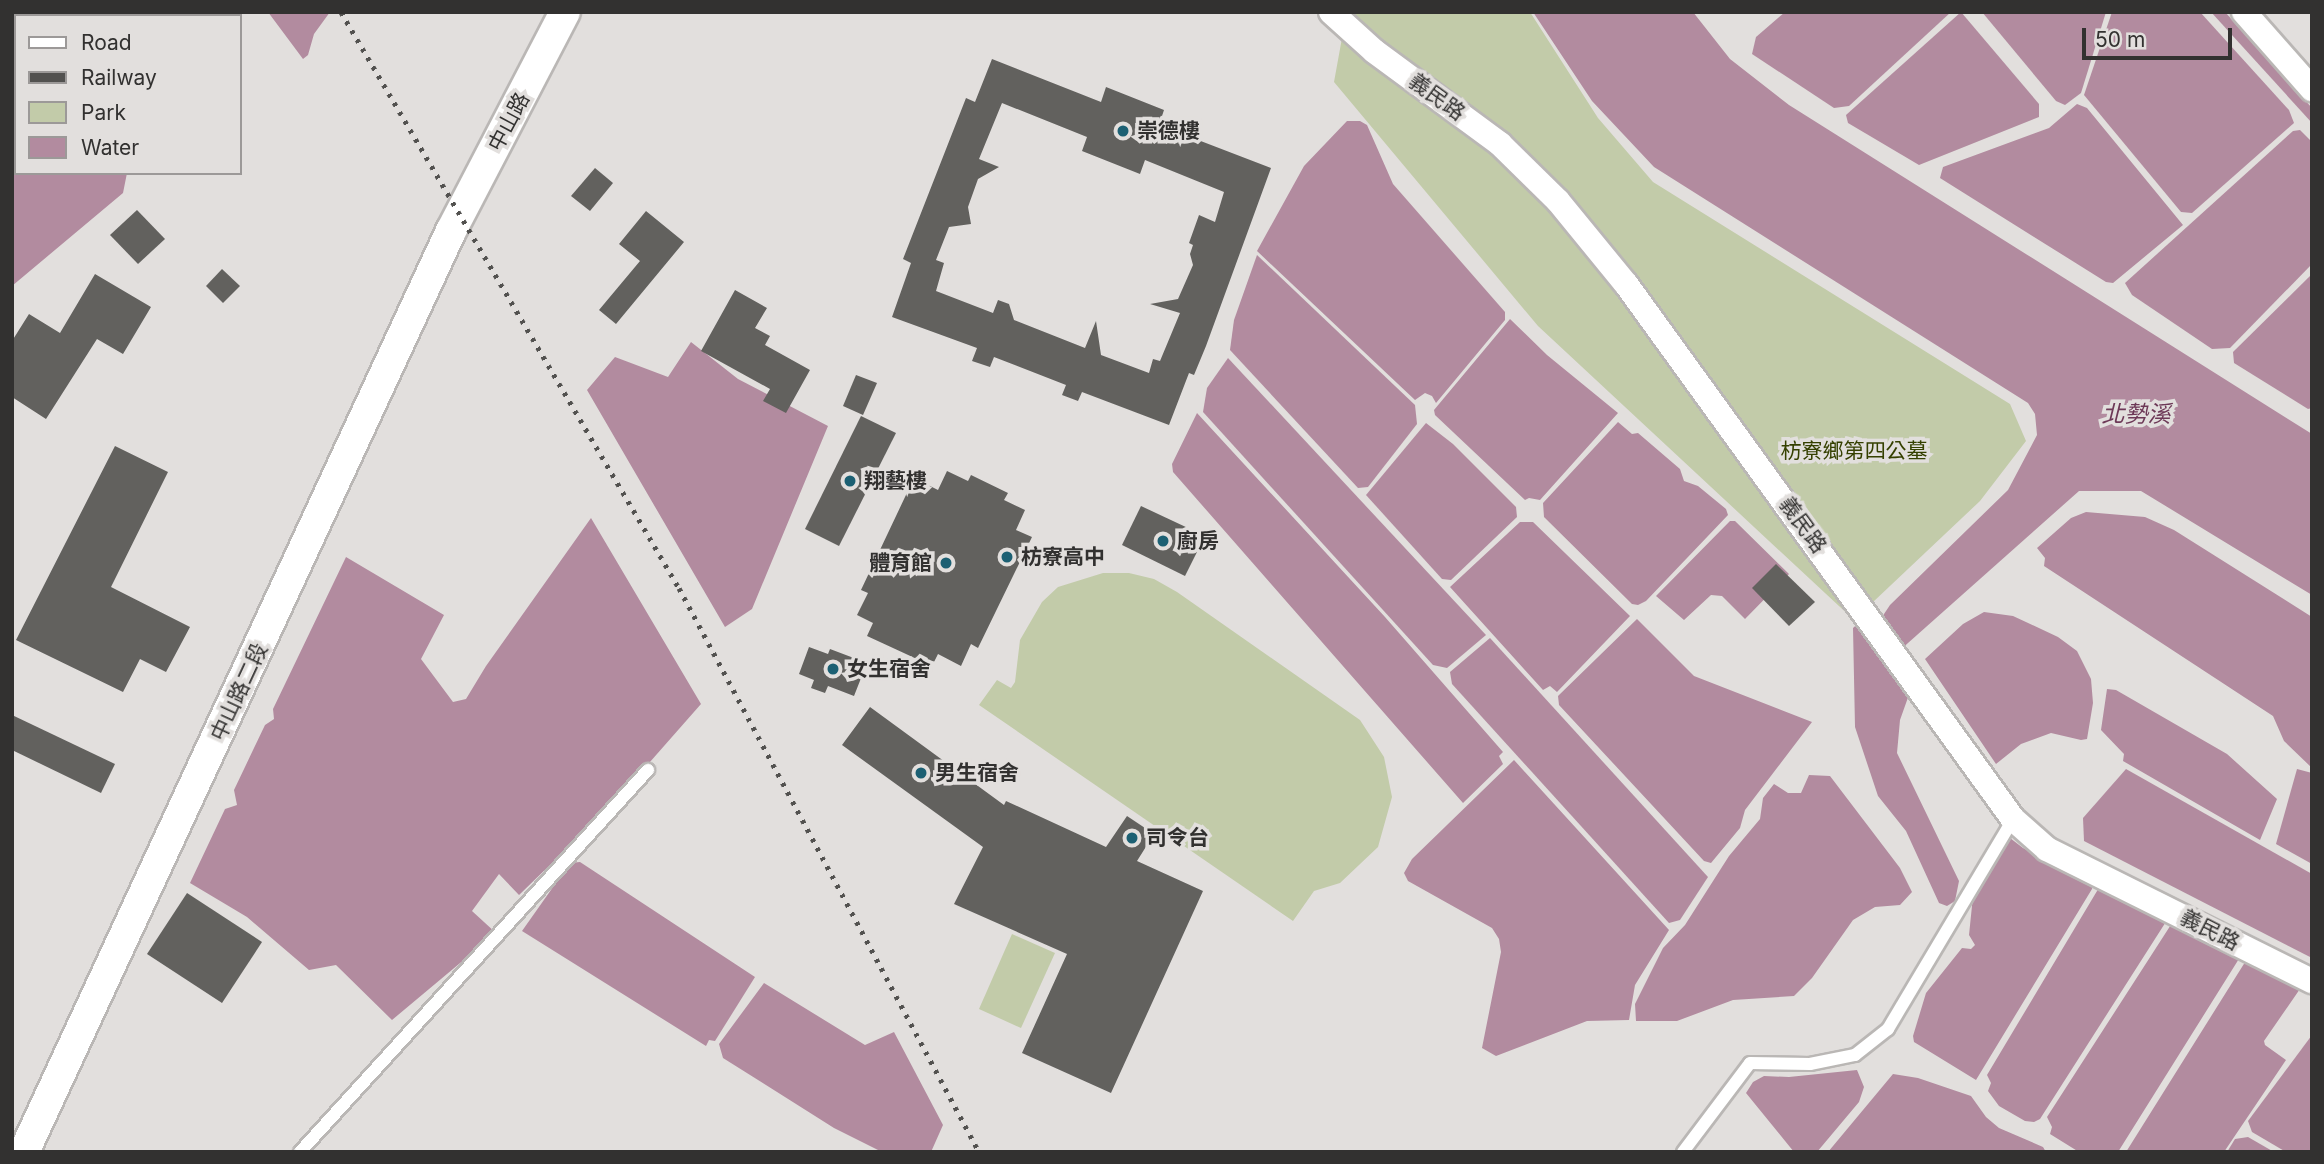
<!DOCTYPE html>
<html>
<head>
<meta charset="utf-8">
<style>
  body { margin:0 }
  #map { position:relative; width:2324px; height:1164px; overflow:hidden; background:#e2dfdd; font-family:Inter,"Noto Sans TC",sans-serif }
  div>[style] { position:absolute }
  .green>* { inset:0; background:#c2cba9 }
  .water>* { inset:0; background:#b28b9f }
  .building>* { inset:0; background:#62615e }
  .roads { filter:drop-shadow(2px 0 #bab7b5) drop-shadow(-2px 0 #bab7b5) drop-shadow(0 2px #bab7b5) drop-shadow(0 -2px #bab7b5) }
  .service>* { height:12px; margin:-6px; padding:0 6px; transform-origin:6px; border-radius:6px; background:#fff }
  .minor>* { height:24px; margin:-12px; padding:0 12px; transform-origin:12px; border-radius:12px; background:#fff }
  .tertiary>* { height:30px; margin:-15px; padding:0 15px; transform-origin:15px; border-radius:15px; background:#fff }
  .rail>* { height:5px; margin-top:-2.5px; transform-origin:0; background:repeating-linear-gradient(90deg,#52514f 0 3.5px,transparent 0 10.5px) }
  .dots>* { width:19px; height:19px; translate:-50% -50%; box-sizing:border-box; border:4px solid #e2dfdd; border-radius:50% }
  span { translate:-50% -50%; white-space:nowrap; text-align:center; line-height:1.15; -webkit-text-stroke:7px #e2dfdd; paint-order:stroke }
  .street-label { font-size:21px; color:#323130 }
  .poi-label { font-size:21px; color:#323130; font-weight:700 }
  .left { translate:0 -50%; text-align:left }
  .right { translate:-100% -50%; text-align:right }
  .park-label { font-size:21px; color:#354000 }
  .water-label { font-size:23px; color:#6d3957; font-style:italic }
  .frame { position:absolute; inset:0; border:14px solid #323130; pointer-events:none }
  .legend { position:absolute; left:14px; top:14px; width:228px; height:161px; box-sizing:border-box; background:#e2dfdd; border:2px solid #9c9998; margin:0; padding:9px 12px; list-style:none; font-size:21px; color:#323130 }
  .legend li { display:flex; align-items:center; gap:14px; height:35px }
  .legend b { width:35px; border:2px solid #9c9998 }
  .scale { position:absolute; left:2082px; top:28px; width:150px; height:32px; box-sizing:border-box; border:4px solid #323130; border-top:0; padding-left:9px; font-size:21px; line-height:24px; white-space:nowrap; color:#323130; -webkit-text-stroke:5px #e2dfdd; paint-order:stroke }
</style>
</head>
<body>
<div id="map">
  <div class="green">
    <i style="clip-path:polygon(1317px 12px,1530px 12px,1598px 118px,1653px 182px,2010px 404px,2026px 441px,1980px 501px,1854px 620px,1538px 326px,1334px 82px,1342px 38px)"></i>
    <i style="clip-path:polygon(1103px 573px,1129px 573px,1154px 579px,1177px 592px,1360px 720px,1384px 757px,1392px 797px,1378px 847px,1340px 883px,1314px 891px,1293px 921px,979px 705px,997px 680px,1011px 688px,1015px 682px,1020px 640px,1042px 602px,1058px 587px)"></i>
    <i style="clip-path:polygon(1012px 934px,1055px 953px,1021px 1028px,979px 1009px)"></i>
  </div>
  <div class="water">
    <i style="clip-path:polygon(126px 12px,226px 12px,222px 16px,123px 16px)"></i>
    <i style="clip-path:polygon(268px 12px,330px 12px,314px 34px,308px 55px,303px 59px)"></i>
    <i style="clip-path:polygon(1533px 12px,1693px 12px,1730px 59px,1789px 105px,2312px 434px,2312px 595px,2141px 491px,2079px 491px,1890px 659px,1911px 689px,1900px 720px,1897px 753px,1959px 881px,1955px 901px,1947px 906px,1939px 903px,1906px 831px,1878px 796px,1855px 727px,1853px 628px,1863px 619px,1872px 632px,1890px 605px,2008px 490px,2037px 435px,2035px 414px,2028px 403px,1654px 167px,1592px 101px)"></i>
    <i style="clip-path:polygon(1785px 12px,1951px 12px,1849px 106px,1834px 108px,1752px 54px,1756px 37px)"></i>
    <i style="clip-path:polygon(1961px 12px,2039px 104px,2039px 117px,1919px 165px,1848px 123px,1846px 115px)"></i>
    <i style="clip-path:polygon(1982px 12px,2106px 12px,2081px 93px,2065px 105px,2056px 101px)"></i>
    <i style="clip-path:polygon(2112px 12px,2200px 12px,2289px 110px,2294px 123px,2192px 213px,2181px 212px,2084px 95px)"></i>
    <i style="clip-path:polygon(2211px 12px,2225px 12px,2312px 108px,2312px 123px)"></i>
    <i style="clip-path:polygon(2077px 104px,2087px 108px,2183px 225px,2113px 283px,2106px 282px,1940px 178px,1943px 167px,2049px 128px)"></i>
    <i style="clip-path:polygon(1347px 121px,1360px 121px,1367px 125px,1393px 184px,1505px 312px,1505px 320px,1436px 403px,1432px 396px,1425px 393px,1415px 400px,1257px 251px,1304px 166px)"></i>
    <i style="clip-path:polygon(2300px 130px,2312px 142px,2312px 264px,2230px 348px,2212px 349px,2132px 295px,2125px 283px,2293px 131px)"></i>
    <i style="clip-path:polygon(16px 146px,16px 173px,127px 173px,123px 193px,12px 286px,12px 153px)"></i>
    <i style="clip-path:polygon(1257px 255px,1415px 405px,1417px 424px,1368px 487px,1358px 488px,1230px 350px,1234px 320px)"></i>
    <i style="clip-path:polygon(2312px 274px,2312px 408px,2308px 409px,2234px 363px,2233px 352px)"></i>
    <i style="clip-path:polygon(1510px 319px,1547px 355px,1618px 413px,1540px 500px,1529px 498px,1525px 500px,1435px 415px,1434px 410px)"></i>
    <i style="clip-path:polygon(691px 342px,738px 379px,828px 426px,752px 609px,725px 627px,587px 390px,615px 357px,668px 377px)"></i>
    <i style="clip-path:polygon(1228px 358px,1486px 635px,1447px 668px,1433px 665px,1203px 412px,1207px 388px)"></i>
    <i style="clip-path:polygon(1197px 413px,1385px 617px,1503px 752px,1499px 756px,1503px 764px,1463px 803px,1173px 472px,1172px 464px)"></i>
    <i style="clip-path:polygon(1618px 422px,1632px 434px,1638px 433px,1680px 469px,1684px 481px,1698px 486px,1726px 509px,1728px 515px,1646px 601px,1638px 605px,1632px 604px,1544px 517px,1543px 503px)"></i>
    <i style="clip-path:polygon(1426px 423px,1453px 444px,1516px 507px,1517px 517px,1451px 580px,1442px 579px,1366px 495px)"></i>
    <i style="clip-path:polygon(2086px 512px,2145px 517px,2174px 530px,2312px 617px,2312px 768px,2284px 741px,2273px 716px,2044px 566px,2045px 558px,2037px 548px,2071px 518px)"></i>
    <i style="clip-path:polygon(591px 518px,701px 704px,613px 804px,519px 895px,499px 874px,472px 911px,496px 933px,392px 1020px,336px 965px,309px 970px,247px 917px,190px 883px,225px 809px,237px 805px,234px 790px,265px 725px,274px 719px,273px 709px,346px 557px,444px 615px,421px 659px,453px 702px,466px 699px,486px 666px)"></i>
    <i style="clip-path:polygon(1730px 521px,1735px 521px,1789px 574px,1745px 619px,1722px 596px,1711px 595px,1684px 620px,1656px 596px)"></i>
    <i style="clip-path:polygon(1520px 522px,1533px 522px,1630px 616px,1557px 692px,1550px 686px,1543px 690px,1450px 587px)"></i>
    <i style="clip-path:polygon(1984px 612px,2013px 616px,2058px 637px,2077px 651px,2091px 679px,2093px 703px,2087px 739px,2081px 740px,2051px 733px,2021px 744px,1996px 764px,1925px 659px,1963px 624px)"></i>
    <i style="clip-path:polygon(1637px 619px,1694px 676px,1812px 722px,1745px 810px,1740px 828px,1711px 863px,1704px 861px,1559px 705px,1558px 696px)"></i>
    <i style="clip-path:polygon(1490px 638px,1708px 877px,1680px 920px,1669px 923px,1452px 684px,1450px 672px)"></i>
    <i style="clip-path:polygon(2107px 689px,2116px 690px,2227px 754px,2277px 799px,2260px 840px,2123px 761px,2124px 754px,2101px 730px)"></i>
    <i style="clip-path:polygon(1514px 760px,1669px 930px,1635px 985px,1629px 1020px,1587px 1021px,1496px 1056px,1482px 1048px,1501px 952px,1499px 939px,1492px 928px,1408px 881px,1404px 873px,1412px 859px)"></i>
    <i style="clip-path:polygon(2126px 769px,2312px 874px,2312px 958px,2084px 841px,2083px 818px)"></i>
    <i style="clip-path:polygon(2297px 769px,2312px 773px,2312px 864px,2276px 844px)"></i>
    <i style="clip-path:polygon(1809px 775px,1830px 776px,1900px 868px,1912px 892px,1900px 905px,1875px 907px,1853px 920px,1812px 978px,1794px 996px,1733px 1000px,1677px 1021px,1636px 1021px,1635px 1004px,1663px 948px,1685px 925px,1729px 856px,1760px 819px,1763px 798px,1774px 784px,1788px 793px,1801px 793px)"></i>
    <i style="clip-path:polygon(2010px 838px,2023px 848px,2093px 882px,2092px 889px,1976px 1080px,1914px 1042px,1913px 1036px,1926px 993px,1962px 948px,1971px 949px,1975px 945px,1969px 935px,1973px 896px,2006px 839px)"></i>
    <i style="clip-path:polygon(580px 862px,755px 977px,715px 1041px,709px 1040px,706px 1046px,522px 931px,570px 863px)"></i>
    <i style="clip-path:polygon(2100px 886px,2169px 917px,2040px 1119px,2034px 1122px,2025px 1121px,1999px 1106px,1988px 1091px,1991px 1083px,1987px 1075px)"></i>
    <i style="clip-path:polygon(2174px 920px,2242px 954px,2118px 1152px,2079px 1152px,2050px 1134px,2052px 1127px,2047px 1117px)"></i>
    <i style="clip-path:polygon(2247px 959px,2302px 986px,2264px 1041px,2265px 1045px,2286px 1060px,2224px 1152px,2126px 1152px)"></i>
    <i style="clip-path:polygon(764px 983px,865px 1045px,894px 1032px,943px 1125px,931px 1152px,882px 1152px,834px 1128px,723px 1058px,719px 1044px)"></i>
    <i style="clip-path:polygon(2312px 1035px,2312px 1152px,2286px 1152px,2252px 1132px,2248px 1121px)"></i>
    <i style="clip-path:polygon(1857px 1070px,1864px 1087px,1859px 1102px,1817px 1152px,1794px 1152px,1746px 1093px,1753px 1082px,1764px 1076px,1789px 1077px)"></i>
    <i style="clip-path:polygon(1893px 1074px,1918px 1078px,1971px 1096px,1986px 1117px,1999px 1128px,2043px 1147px,2046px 1152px,1828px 1152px)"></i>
    <i style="clip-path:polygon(2248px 1137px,2274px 1152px,2227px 1152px,2235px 1139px)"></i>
  </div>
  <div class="building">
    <i style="clip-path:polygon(evenodd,992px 59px,1101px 102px,1106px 87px,1164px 110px,1159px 125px,1271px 168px,1206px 346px,1194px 375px,1189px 373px,1169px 425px,1082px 392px,1078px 401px,1062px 395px,1066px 385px,994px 357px,990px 367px,972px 361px,977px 348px,892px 317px,911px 263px,903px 259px,966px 98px,975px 102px,992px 59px,1002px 103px,1087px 137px,1082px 151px,1140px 174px,1145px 160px,1224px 192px,1215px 222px,1199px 215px,1189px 243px,1193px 245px,1190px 254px,1193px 265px,1178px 299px,1150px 304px,1180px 313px,1160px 361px,1153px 359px,1149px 373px,1101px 355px,1096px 321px,1085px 348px,1014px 320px,1009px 304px,998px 300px,993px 313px,936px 291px,944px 263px,936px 260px,949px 227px,971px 224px,968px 207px,978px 179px,999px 167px,979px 159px,1002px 103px)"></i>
    <i style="clip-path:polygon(595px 168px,613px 183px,590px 211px,571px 196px)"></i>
    <i style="clip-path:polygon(137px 210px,165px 239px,138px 264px,110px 235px)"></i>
    <i style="clip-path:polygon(646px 211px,684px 242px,616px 324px,599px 310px,640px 261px,619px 244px)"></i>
    <i style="clip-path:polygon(222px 269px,240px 286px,223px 303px,206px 286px)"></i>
    <i style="clip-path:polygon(95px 274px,151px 307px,123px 354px,97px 339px,46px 419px,12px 397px,12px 341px,29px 314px,60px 333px)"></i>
    <i style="clip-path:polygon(735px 290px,767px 308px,755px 328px,770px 336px,765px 345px,810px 370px,786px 413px,763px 401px,770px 389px,701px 351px)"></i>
    <i style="clip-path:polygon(856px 375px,877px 383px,863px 415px,843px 406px)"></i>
    <i style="clip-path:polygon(861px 416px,896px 433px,839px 546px,805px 529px)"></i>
    <i style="clip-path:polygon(115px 446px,168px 472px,111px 587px,190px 627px,166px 672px,140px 659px,123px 692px,16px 640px)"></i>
    <i style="clip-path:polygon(947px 471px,968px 481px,971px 475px,1008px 493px,1004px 500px,1025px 510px,1016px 530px,1032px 537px,978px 648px,971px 644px,961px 666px,938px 654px,932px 666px,867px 636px,873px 623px,857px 615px,868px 593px,861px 590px,914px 478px,938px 490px)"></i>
    <i style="clip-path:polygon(1141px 506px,1205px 536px,1185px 576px,1122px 545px)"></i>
    <i style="clip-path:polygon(1776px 564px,1815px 602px,1789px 626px,1752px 588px)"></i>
    <i style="clip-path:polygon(809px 647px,828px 654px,830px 649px,867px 663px,854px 696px,828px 686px,825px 693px,811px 688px,814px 680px,799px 674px)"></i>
    <i style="clip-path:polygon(870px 707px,1004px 805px,1006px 801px,1106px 847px,1127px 816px,1154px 834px,1137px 861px,1203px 891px,1111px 1093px,1022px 1053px,1067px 954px,954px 904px,983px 847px,842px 745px)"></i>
    <i style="clip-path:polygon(12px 715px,115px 764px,101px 793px,12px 750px)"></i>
    <i style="clip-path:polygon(187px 893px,262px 942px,222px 1003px,147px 954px)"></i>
  </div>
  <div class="roads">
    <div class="service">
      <i style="left:12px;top:89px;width:5px;rotate:-37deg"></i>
      <i style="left:300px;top:1152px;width:517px;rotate:-47.67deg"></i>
      <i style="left:1683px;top:1152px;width:111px;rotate:-53deg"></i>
      <i style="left:1750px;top:1063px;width:60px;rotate:1deg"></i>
      <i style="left:1810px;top:1064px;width:46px;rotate:-11.3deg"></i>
      <i style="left:1855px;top:1055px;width:42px;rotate:-38.2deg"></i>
      <i style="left:1888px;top:1029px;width:244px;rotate:-59.2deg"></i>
    </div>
    <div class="minor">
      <i style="left:1331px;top:12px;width:58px;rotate:42.2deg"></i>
      <i style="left:1374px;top:51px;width:157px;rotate:36.4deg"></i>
      <i style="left:1500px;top:144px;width:81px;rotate:44.5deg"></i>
      <i style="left:1558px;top:201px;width:107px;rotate:50.7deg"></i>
      <i style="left:1626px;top:284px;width:660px;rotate:54.12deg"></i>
      <i style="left:2013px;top:819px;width:45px;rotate:41.4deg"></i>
      <i style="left:2047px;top:849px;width:296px;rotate:26.5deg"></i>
      <i style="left:2244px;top:12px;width:103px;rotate:48.6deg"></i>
    </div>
    <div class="tertiary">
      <i style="left:24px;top:1152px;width:1015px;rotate:-65.13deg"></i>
      <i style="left:451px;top:231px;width:247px;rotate:-62.5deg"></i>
    </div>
  </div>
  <div class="rail">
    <i style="left:341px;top:12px;width:668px;rotate:59.6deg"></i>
    <i style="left:679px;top:588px;width:639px;rotate:61.99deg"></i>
  </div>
  <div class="dots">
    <i style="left:1123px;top:131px;background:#1c6073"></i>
    <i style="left:850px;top:481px;background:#1c6073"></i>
    <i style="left:1163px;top:541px;background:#1c6073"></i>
    <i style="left:1007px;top:557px;background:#1c6073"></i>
    <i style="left:946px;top:563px;background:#1c6073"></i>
    <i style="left:833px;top:669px;background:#1c6073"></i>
    <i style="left:921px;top:773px;background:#1c6073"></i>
    <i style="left:1132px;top:838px;background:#1c6073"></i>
  </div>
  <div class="street-label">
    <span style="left:1437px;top:97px;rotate:36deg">義民路</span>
    <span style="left:509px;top:122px;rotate:-62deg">中山路</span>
    <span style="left:1803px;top:525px;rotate:54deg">義民路</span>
    <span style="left:239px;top:692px;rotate:-65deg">中山路二段</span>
    <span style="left:2210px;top:930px;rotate:27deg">義民路</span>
  </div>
  <div class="poi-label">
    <span class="left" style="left:1137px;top:131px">崇德樓</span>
    <span class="left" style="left:864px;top:481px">翔藝樓</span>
    <span class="left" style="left:1177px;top:541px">廚房</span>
    <span class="left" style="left:1021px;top:557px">枋寮高中</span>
    <span class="right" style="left:932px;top:563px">體育館</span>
    <span class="left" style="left:847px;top:669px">女生宿舍</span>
    <span class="left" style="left:935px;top:773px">男生宿舍</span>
    <span class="left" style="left:1146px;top:838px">司令台</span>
  </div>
  <div class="park-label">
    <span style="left:1854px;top:451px">枋寮鄉第四公墓</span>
  </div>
  <div class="water-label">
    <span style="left:2136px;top:414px">北勢溪</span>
  </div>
  <div class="frame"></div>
  <ul class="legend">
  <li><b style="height:9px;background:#fff"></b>Road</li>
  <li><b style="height:9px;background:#52514f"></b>Railway</li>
  <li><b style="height:19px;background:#c2cba9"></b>Park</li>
  <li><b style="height:19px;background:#b28b9f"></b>Water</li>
  </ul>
  <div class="scale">50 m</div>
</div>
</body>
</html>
